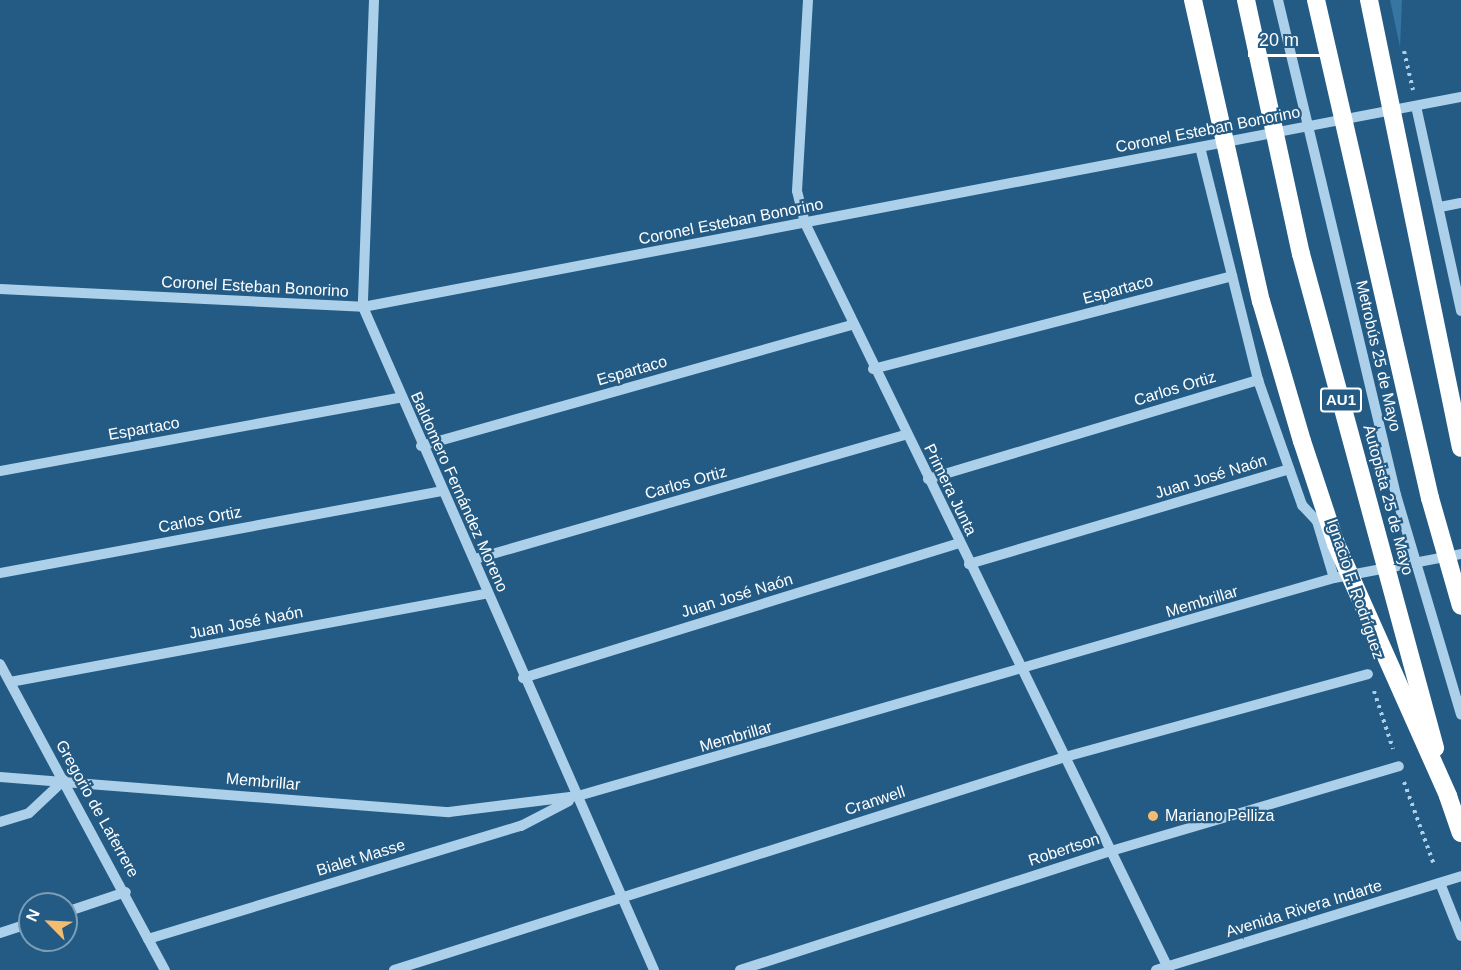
<!DOCTYPE html>
<html>
<head>
<meta charset="utf-8">
<style>
  body { margin:0 }
  #map { position:relative; width:1461px; height:970px; overflow:hidden; background:#235b85; font-family:Helvetica,sans-serif }
  div>[style] { position:absolute }
  .green>* { inset:0; background:#3775a2 }
  .path>* { height:4px; margin-top:-2px; transform-origin:0; background:repeating-linear-gradient(90deg,#acd0e9 0 3px,transparent 0 7.5px) }
  .minor>* { height:10px; margin:-5px; padding:0 5px; transform-origin:5px; border-radius:5px; background:#acd0e9 }
  .highway>* { height:18px; margin:-9px; padding:0 9px; transform-origin:9px; border-radius:9px; background:#fff }
  .minor-bridge>* { height:10px; margin:-5px; padding:0 5px; transform-origin:5px; border-radius:5px; background:#acd0e9 }
  .highway-bridge>* { height:18px; margin:-9px; padding:0 9px; transform-origin:9px; border-radius:9px; background:#fff }
  .dots>* { width:16px; height:16px; translate:-50% -50%; box-sizing:border-box; border:3px solid #235b85; border-radius:50% }
  span { translate:-50% -50%; white-space:nowrap; text-align:center; line-height:1.15; -webkit-text-stroke:4.5px #235b85; paint-order:stroke }
  .shield-label span { padding:2px 4px; background:#235b85; border:2px solid; border-radius:4px; -webkit-text-stroke-width:0 }
  .shield-label { font-size:15px; color:#fff; font-weight:700 }
  .street-label { font-size:16px; color:#fff }
  .poi-label { font-size:16px; color:#fff }
  .left { translate:0 -50%; text-align:left }
  .north { position:absolute; left:18px; top:892px; width:60px; height:60px; box-sizing:border-box; background:#235b85; border:2px solid #7b9db6; border-radius:50%; rotate:294deg; font-size:16px; font-weight:700; line-height:24px; text-align:center; color:#fff }
  .north::after { content:''; display:block; margin:auto; width:21px; height:27px; background:#f4bc6f; clip-path:polygon(50% 0,100% 100%,50% 72%,0 100%) }
  .scale { position:absolute; left:1248px; top:30px; width:76px; height:27px; box-sizing:border-box; border:3px solid #fff; border-top:0; padding-left:8px; font-size:18px; line-height:21px; white-space:nowrap; color:#fff; -webkit-text-stroke:4px #235b85; paint-order:stroke }
</style>
</head>
<body>
<div id="map">
  <div class="green">
    <i style="clip-path:polygon(1390px 0,1402px 0,1400px 47px)"></i>
  </div>
  <div class="path">
    <i style="left:1404px;top:51px;width:40px;rotate:77deg"></i>
    <i style="left:1374px;top:691px;width:61px;rotate:71.9deg"></i>
    <i style="left:1404px;top:782px;width:88px;rotate:70.1deg"></i>
  </div>
  <div class="minor">
    <i style="left:374px;top:0;width:307px;rotate:92.1deg"></i>
    <i style="left:363px;top:307px;width:724px;rotate:66.3deg"></i>
    <i style="left:808px;top:0;width:191px;rotate:93.3deg"></i>
    <i style="left:797px;top:191px;width:33px;rotate:76deg"></i>
    <i style="left:805px;top:223px;width:831px;rotate:64.02deg"></i>
    <i style="left:1416px;top:106px;width:210px;rotate:77.6deg"></i>
    <i style="left:1200px;top:147px;width:240px;rotate:76deg"></i>
    <i style="left:1258px;top:380px;width:133px;rotate:70.6deg"></i>
    <i style="left:1302px;top:505px;width:22px;rotate:47deg"></i>
    <i style="left:1317px;top:521px;width:59px;rotate:73.4deg"></i>
    <i style="left:1440px;top:207px;width:21px;rotate:-11deg"></i>
    <i style="left:0;top:289px;width:363px;rotate:2.8deg"></i>
    <i style="left:363px;top:307px;width:1118px;rotate:-10.83deg"></i>
    <i style="left:873px;top:369px;width:371px;rotate:-14.5deg"></i>
    <i style="left:421px;top:446px;width:448px;rotate:-15.7deg"></i>
    <i style="left:0;top:471px;width:406px;rotate:-10.4deg"></i>
    <i style="left:928px;top:479px;width:345px;rotate:-16.7deg"></i>
    <i style="left:475px;top:559px;width:448px;rotate:-16.1deg"></i>
    <i style="left:969px;top:564px;width:334px;rotate:-16.5deg"></i>
    <i style="left:0;top:573px;width:449px;rotate:-10.5deg"></i>
    <i style="left:0;top:664px;width:348px;rotate:61.7deg"></i>
    <i style="left:523px;top:678px;width:456px;rotate:-17.2deg"></i>
    <i style="left:10px;top:682px;width:486px;rotate:-10.5deg"></i>
    <i style="left:0;top:777px;width:450px;rotate:4.5deg"></i>
    <i style="left:449px;top:812px;width:130px;rotate:-7.1deg"></i>
    <i style="left:578px;top:796px;width:787px;rotate:-16.09deg"></i>
    <i style="left:1334px;top:578px;width:129px;rotate:-10.7deg"></i>
    <i style="left:0;top:822px;width:30px;rotate:-17deg"></i>
    <i style="left:29px;top:813px;width:48px;rotate:-43.3deg"></i>
    <i style="left:1440px;top:883px;width:57px;rotate:68.4deg"></i>
    <i style="left:66px;top:912px;width:63px;rotate:-18.4deg"></i>
    <i style="left:0;top:933px;width:32px;rotate:-18deg"></i>
    <i style="left:148px;top:939px;width:390px;rotate:-16.9deg"></i>
    <i style="left:521px;top:826px;width:54px;rotate:-27.5deg"></i>
    <i style="left:394px;top:970px;width:704px;rotate:-17.61deg"></i>
    <i style="left:1065px;top:757px;width:314px;rotate:-15.3deg"></i>
    <i style="left:740px;top:970px;width:390px;rotate:-17.8deg"></i>
    <i style="left:1111px;top:851px;width:300px;rotate:-16.4deg"></i>
    <i style="left:1156px;top:970px;width:319px;rotate:-17.1deg"></i>
  </div>
  <div class="highway">
    <i style="left:1448px;top:796px;width:39px;rotate:71deg"></i>
  </div>
  <div class="minor-bridge">
    <i style="left:1278px;top:0;width:509px;rotate:76.59deg"></i>
    <i style="left:1396px;top:495px;width:229px;rotate:73.5deg"></i>
  </div>
  <div class="highway-bridge">
    <i style="left:1193px;top:0;width:309px;rotate:77.3deg"></i>
    <i style="left:1261px;top:301px;width:146px;rotate:73.7deg"></i>
    <i style="left:1302px;top:441px;width:108px;rotate:71.7deg"></i>
    <i style="left:1336px;top:544px;width:276px;rotate:66deg"></i>
    <i style="left:1246px;top:0;width:260px;rotate:77.8deg"></i>
    <i style="left:1301px;top:254px;width:512px;rotate:74.82deg"></i>
    <i style="left:1316px;top:0;width:511px;rotate:77.11deg"></i>
    <i style="left:1430px;top:498px;width:112px;rotate:74deg"></i>
    <i style="left:1369px;top:0;width:457px;rotate:78.4deg"></i>
  </div>
  <div class="dots">
    <i style="left:1153px;top:816px;background:#f4bc6f"></i>
  </div>
  <div class="shield-label">
    <span style="left:1341px;top:400px">AU1</span>
  </div>
  <div class="street-label">
    <span style="left:1208px;top:130px;rotate:-11deg">Coronel Esteban Bonorino</span>
    <span style="left:731px;top:222px;rotate:-11deg">Coronel Esteban Bonorino</span>
    <span style="left:255px;top:287px;rotate:3deg">Coronel Esteban Bonorino</span>
    <span style="left:1118px;top:290px;rotate:-15deg">Espartaco</span>
    <span style="left:1378px;top:356px;rotate:77deg">Metrobús 25 de Mayo</span>
    <span style="left:632px;top:371px;rotate:-16deg">Espartaco</span>
    <span style="left:1175px;top:389px;rotate:-17deg">Carlos Ortiz</span>
    <span style="left:144px;top:429px;rotate:-10deg">Espartaco</span>
    <span style="left:1211px;top:477px;rotate:-17deg">Juan José Naón</span>
    <span style="left:686px;top:483px;rotate:-16deg">Carlos Ortiz</span>
    <span style="left:950px;top:490px;rotate:64deg">Primera Junta</span>
    <span style="left:459px;top:492px;rotate:66deg">Baldomero Fernández Moreno</span>
    <span style="left:1388px;top:500px;rotate:75deg">Autopista 25 de Mayo</span>
    <span style="left:200px;top:520px;rotate:-11deg">Carlos Ortiz</span>
    <span style="left:1355px;top:589px;rotate:71deg">Ignacio F. Rodríguez</span>
    <span style="left:737px;top:596px;rotate:-17deg">Juan José Naón</span>
    <span style="left:1202px;top:602px;rotate:-17deg">Membrillar</span>
    <span style="left:246px;top:623px;rotate:-11deg">Juan José Naón</span>
    <span style="left:736px;top:737px;rotate:-16deg">Membrillar</span>
    <span style="left:263px;top:782px;rotate:5deg">Membrillar</span>
    <span style="left:875px;top:801px;rotate:-18deg">Cranwell</span>
    <span style="left:97px;top:809px;rotate:61deg">Gregorio de Laferrere</span>
    <span style="left:1064px;top:850px;rotate:-18deg">Robertson</span>
    <span style="left:361px;top:858px;rotate:-17deg">Bialet Masse</span>
    <span style="left:1304px;top:909px;rotate:-17deg">Avenida Rivera Indarte</span>
  </div>
  <div class="poi-label">
    <span class="left" style="left:1165px;top:816px">Mariano Pelliza</span>
  </div>
  <div class="north">N</div>
  <div class="scale">20 m</div>
</div>
</body>
</html>
